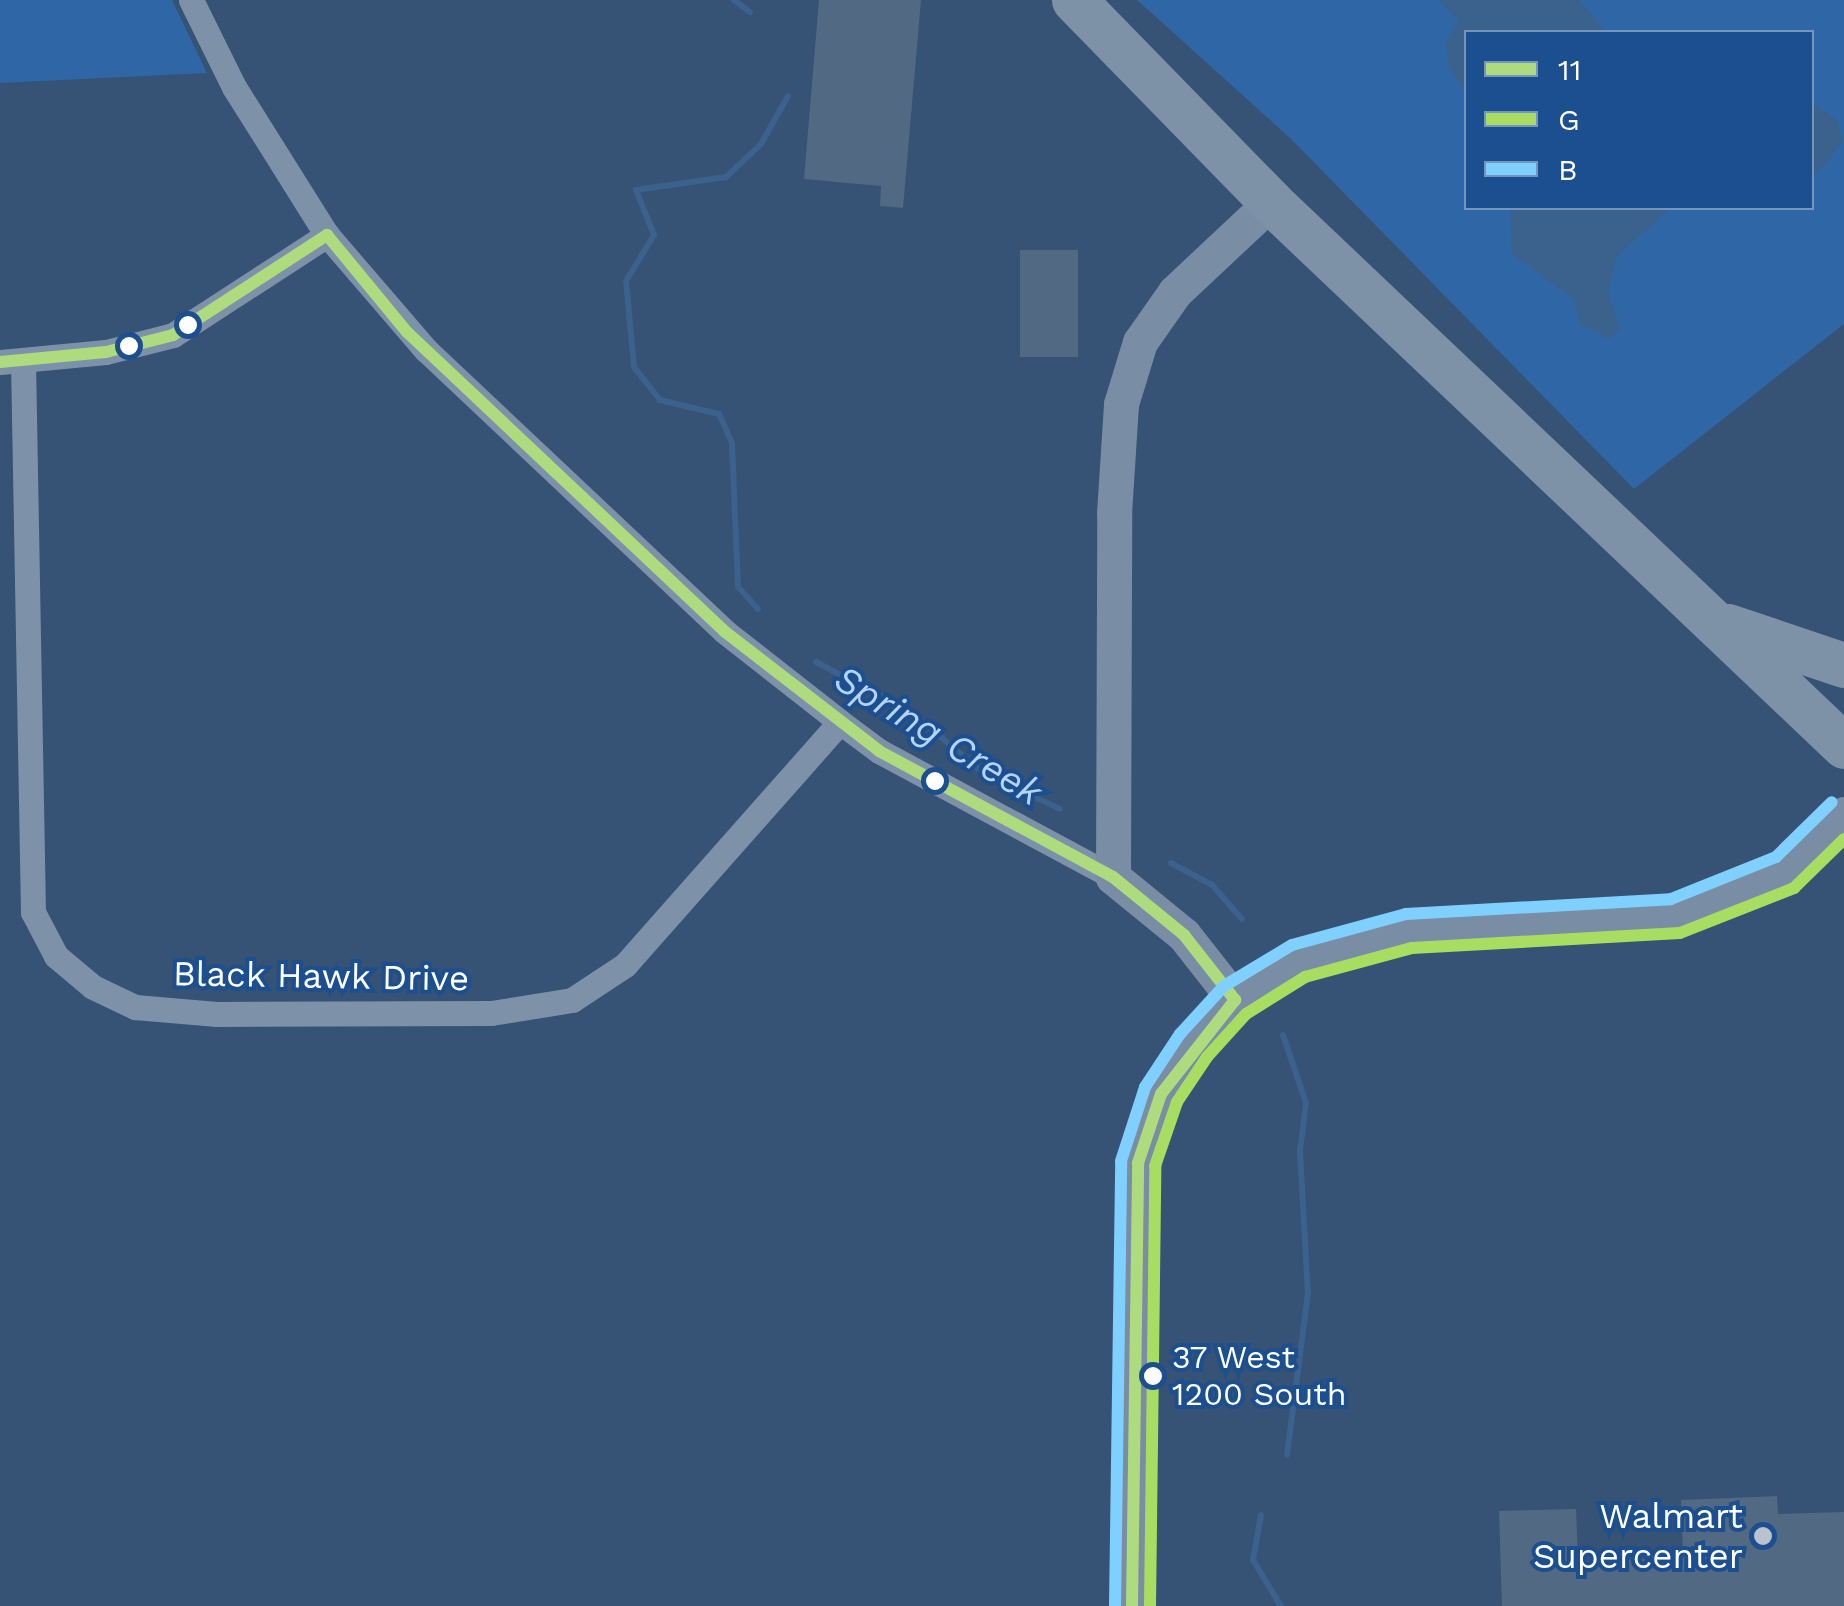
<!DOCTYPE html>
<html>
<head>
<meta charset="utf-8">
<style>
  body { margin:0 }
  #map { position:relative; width:1844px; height:1606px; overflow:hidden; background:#365274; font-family:"Work Sans",sans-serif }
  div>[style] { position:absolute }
  .green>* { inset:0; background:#2f66a5 }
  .water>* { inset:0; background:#3b618d }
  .stream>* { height:6px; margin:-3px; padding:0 3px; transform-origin:3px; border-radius:3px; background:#3b618d }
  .building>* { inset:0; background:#526984 }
  .street>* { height:25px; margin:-12.5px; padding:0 12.5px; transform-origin:12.5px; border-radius:12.5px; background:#7d92a8 }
  .secondary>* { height:35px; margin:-17.5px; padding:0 17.5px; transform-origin:17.5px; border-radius:17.5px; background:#798da4 }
  .highway>* { height:45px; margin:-22.5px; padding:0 22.5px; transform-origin:22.5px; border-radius:22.5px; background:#7e92a7 }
  .bus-1>* { height:12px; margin:-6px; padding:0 6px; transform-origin:6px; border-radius:6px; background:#afdb7f }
  .bus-2>* { height:12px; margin:-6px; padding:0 6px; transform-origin:6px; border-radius:6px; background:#a9dd62 }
  .bus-3>* { height:12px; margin:-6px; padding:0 6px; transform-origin:6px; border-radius:6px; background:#80d0ff }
  .dots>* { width:28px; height:28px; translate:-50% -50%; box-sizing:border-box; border:5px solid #1b4f8f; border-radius:50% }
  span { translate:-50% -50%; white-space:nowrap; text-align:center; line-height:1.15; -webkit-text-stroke:8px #1b4f8f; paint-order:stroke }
  .bus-label { font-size:32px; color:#fff }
  .left { translate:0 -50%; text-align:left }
  .street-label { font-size:35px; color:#fff }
  .poi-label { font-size:35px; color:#fff }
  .right { translate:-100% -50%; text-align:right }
  .water-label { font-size:38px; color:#b5d3f5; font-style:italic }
  .legend { position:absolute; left:1464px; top:30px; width:350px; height:180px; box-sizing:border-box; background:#1b4f8f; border:2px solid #7695bc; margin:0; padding:12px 18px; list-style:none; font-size:30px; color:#fff }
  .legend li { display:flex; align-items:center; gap:20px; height:50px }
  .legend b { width:50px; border:2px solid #7695bc }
</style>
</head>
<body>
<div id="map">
  <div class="green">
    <i style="clip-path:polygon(0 0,172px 0,207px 73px,0 83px)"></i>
    <i style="clip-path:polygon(evenodd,1137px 0,1844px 0,1844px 324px,1634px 489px,1291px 139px,1137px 0,1466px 32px,1812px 32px,1812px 208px,1466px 208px,1466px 32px)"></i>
  </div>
  <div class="water">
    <i style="clip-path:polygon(1439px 0,1579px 0,1606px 32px,1466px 32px,1466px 93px,1449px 68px,1446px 41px,1459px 21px)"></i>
    <i style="clip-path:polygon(1812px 103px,1838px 121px,1842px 143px,1812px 179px)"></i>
    <i style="clip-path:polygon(1511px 208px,1670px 208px,1617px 256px,1608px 294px,1620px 328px,1609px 339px,1580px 324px,1574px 299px,1512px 254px)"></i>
  </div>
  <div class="stream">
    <i style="left:734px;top:0;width:20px;rotate:37deg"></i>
    <i style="left:758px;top:609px;width:30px;rotate:-132deg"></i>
    <i style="left:738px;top:587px;width:144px;rotate:-92.4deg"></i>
    <i style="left:732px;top:443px;width:32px;rotate:-114deg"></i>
    <i style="left:719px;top:414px;width:61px;rotate:-166.7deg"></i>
    <i style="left:660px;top:400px;width:42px;rotate:-128.2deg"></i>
    <i style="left:634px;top:367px;width:86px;rotate:-95.3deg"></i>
    <i style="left:626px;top:281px;width:54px;rotate:-58.7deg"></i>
    <i style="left:654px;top:235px;width:48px;rotate:-111.8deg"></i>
    <i style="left:636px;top:190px;width:91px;rotate:-8.2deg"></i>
    <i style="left:726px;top:177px;width:48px;rotate:-43.3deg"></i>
    <i style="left:761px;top:144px;width:55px;rotate:-60.6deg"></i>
    <i style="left:816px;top:662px;width:107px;rotate:27.8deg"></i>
    <i style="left:911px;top:712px;width:93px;rotate:40.2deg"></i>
    <i style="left:982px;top:772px;width:86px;rotate:25.4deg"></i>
    <i style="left:1171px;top:863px;width:47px;rotate:28.2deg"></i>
    <i style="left:1212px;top:885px;width:45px;rotate:48.6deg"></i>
    <i style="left:1283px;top:1035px;width:72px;rotate:71.3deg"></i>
    <i style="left:1306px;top:1103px;width:48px;rotate:97.1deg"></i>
    <i style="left:1300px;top:1151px;width:142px;rotate:86.8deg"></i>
    <i style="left:1308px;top:1293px;width:163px;rotate:97.4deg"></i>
    <i style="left:1261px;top:1515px;width:46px;rotate:100.1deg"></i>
    <i style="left:1253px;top:1560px;width:54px;rotate:58.7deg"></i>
  </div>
  <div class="building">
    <i style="clip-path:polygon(819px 0,921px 0,903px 208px,880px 206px,881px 186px,804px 179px)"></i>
    <i style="clip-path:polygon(1020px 250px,1078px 250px,1078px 357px,1020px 357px)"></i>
    <i style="clip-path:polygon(1777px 1496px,1778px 1514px,1844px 1512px,1844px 1606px,1502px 1606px,1499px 1511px,1576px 1509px,1578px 1561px,1683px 1558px,1681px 1500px)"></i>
  </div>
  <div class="street">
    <i style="left:191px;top:0;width:97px;rotate:63.7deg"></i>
    <i style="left:234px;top:87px;width:175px;rotate:57.9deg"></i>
    <i style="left:327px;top:235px;width:152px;rotate:49.3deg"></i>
    <i style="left:426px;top:350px;width:410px;rotate:43.3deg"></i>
    <i style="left:724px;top:631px;width:147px;rotate:38.1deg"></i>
    <i style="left:840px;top:722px;width:49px;rotate:36.6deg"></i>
    <i style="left:879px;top:751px;width:266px;rotate:28.3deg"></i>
    <i style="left:23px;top:361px;width:551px;rotate:88.96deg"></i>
    <i style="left:33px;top:912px;width:50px;rotate:62.4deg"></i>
    <i style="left:56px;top:956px;width:48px;rotate:40deg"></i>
    <i style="left:93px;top:987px;width:47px;rotate:25.5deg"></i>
    <i style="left:135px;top:1007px;width:82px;rotate:4.9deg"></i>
    <i style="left:217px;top:1014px;width:274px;rotate:-0.2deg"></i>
    <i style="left:491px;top:1013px;width:82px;rotate:-9.1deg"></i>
    <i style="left:572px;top:1000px;width:64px;rotate:-33.4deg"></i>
    <i style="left:625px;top:965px;width:324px;rotate:-48.5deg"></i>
    <i style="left:0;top:362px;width:106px;rotate:-5.4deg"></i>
    <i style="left:106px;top:352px;width:69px;rotate:-14.2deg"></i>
    <i style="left:173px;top:335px;width:184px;rotate:-33deg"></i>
  </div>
  <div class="secondary">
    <i style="left:1235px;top:1000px;width:83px;rotate:-128.1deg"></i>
    <i style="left:1184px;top:935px;width:92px;rotate:-140.8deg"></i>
    <i style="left:1113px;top:877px;width:364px;rotate:-89.8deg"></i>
    <i style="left:1114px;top:513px;width:109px;rotate:-86.3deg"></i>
    <i style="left:1121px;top:404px;width:65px;rotate:-73deg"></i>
    <i style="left:1140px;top:342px;width:61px;rotate:-55deg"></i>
    <i style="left:1175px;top:292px;width:132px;rotate:-43.2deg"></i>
    <i style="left:1132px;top:1606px;width:443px;rotate:-89.2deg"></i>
    <i style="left:1138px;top:1163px;width:73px;rotate:-71.6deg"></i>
    <i style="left:1161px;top:1094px;width:58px;rotate:-56.3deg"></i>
    <i style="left:1193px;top:1046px;width:62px;rotate:-47.6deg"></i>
    <i style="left:1235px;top:1000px;width:74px;rotate:-31.8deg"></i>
    <i style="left:1298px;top:961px;width:115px;rotate:-15.1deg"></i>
    <i style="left:1409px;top:931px;width:266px;rotate:-3.2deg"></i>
    <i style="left:1675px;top:916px;width:119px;rotate:-21.6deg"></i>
    <i style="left:1786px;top:872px;width:82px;rotate:-45deg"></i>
  </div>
  <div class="highway">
    <i style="left:1074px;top:0;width:282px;rotate:45.7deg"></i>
    <i style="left:1271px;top:202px;width:790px;rotate:43.51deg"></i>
    <i style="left:1728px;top:626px;width:122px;rotate:18.6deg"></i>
  </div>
  <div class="bus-1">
    <i style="left:327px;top:235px;width:126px;rotate:50.5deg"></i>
    <i style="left:407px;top:332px;width:436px;rotate:43.3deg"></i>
    <i style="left:724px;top:631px;width:196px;rotate:37.7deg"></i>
    <i style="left:879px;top:751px;width:266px;rotate:28.3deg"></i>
    <i style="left:1113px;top:877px;width:92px;rotate:39.2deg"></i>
    <i style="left:1184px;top:935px;width:83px;rotate:51.9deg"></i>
    <i style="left:0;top:362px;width:106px;rotate:-5.4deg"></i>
    <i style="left:106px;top:352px;width:69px;rotate:-14.2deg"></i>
    <i style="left:173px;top:335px;width:184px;rotate:-33deg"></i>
    <i style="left:1132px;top:1606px;width:443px;rotate:-89.2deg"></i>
    <i style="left:1138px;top:1163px;width:73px;rotate:-71.6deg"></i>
    <i style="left:1161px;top:1094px;width:120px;rotate:-51.8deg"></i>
  </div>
  <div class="bus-2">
    <i style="left:1150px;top:1606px;width:440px;rotate:-89.3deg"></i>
    <i style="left:1155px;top:1166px;width:68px;rotate:-71deg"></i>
    <i style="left:1177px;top:1102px;width:54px;rotate:-56.3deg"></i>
    <i style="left:1207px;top:1057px;width:58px;rotate:-47.8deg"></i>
    <i style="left:1246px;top:1014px;width:70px;rotate:-32.1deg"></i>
    <i style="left:1305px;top:977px;width:111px;rotate:-15.2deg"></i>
    <i style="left:1412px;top:948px;width:268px;rotate:-3.2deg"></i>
    <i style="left:1680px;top:933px;width:123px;rotate:-21.5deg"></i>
    <i style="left:1794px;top:888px;width:70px;rotate:-44.4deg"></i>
  </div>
  <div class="bus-3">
    <i style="left:1115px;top:1606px;width:445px;rotate:-89.2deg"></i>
    <i style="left:1121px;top:1161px;width:78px;rotate:-72deg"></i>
    <i style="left:1145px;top:1087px;width:64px;rotate:-56.6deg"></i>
    <i style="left:1180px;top:1034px;width:65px;rotate:-47.5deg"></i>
    <i style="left:1224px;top:986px;width:79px;rotate:-31.1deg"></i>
    <i style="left:1292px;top:945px;width:118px;rotate:-15.2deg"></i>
    <i style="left:1406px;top:914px;width:265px;rotate:-3.2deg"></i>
    <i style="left:1671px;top:899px;width:113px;rotate:-21.8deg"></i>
    <i style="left:1776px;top:857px;width:78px;rotate:-44.5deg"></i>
  </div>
  <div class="dots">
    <i style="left:188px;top:325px;background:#fff"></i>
    <i style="left:129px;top:346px;background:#fff"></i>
    <i style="left:935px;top:781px;background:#fff"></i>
    <i style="left:1153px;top:1376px;background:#fff"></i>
    <i style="left:1763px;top:1536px;background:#b9c2ce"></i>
  </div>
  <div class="bus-label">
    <span class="left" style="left:1172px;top:1376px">37 West<br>1200 South</span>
  </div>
  <div class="street-label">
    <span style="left:321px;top:976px;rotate:1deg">Black Hawk Drive</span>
  </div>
  <div class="poi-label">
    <span class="right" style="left:1743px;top:1536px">Walmart<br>Supercenter</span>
  </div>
  <div class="water-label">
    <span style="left:938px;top:736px;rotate:31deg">Spring Creek</span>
  </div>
  <ul class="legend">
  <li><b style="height:12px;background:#afdb7f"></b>11</li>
  <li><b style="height:12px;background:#a9dd62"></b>G</li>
  <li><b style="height:12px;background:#80d0ff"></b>B</li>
  </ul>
</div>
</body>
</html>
